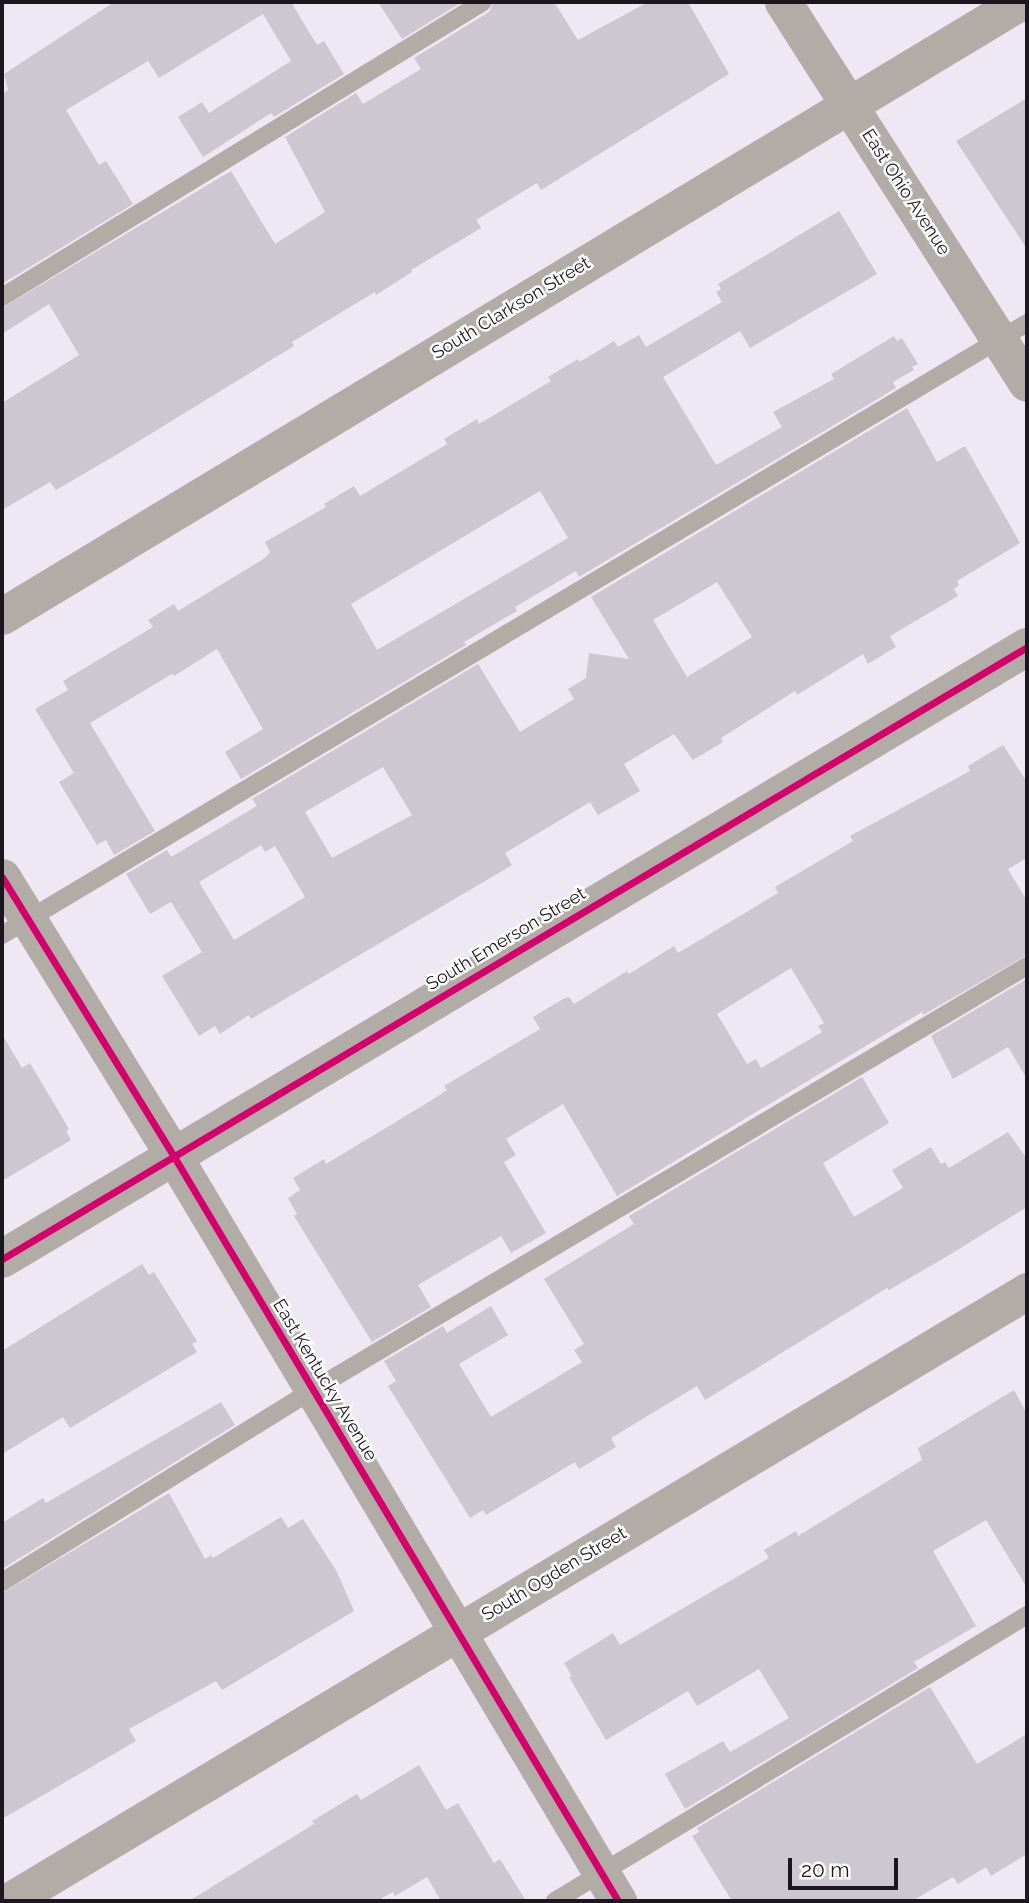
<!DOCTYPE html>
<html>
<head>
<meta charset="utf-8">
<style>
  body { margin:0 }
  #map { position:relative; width:1029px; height:1903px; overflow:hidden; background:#eee7f4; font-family:Raleway,sans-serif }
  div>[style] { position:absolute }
  .building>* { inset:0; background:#cdc7d2 }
  .lane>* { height:18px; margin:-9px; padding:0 9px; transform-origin:9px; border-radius:9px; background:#b1aca5 }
  .street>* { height:37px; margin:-18.5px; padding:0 18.5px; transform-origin:18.5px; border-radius:18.5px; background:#b1aca5 }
  .secondary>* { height:38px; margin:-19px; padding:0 19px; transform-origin:19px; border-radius:19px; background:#b1aca5 }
  .cycleway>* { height:7px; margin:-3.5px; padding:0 3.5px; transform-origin:3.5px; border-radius:3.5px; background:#d6006c }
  span { translate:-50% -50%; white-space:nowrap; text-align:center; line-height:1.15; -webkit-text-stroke:5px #fff; paint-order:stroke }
  .street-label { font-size:18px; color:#1c171f }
  .frame { position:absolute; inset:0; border:4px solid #1c171f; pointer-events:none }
  .scale { position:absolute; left:788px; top:1858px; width:110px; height:32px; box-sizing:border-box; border:4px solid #1c171f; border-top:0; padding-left:9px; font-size:21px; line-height:24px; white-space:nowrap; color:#1c171f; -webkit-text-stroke:5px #fff; paint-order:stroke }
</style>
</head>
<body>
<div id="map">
  <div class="building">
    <i style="clip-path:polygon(114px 2px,291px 2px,317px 45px,324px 41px,344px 74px,274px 117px,271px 113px,203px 157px,178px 117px,202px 102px,209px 113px,291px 61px,263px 14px,159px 78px,148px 61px,66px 110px,99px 165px,106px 161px,133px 204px,2px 284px,2px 94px,8px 90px,4px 74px)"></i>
    <i style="clip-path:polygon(378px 2px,462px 2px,402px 39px)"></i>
    <i style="clip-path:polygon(494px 2px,554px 2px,578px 40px,648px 2px,688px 2px,729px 74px,541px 190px,537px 183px,476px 220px,481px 228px,411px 270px,412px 272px,376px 295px,375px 292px,292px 342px,294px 346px,116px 455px,56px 490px,50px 482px,2px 510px,2px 403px,79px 355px,49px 304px,2px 334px,2px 308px,231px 171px,275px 244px,325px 212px,285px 137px,356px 93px,363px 104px,421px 69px,414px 58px,489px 12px)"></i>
    <i style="clip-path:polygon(1027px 98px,1027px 249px,956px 141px)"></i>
    <i style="clip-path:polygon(evenodd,839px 211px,877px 274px,750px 348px,740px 331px,663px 377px,716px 465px,782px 427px,773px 412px,834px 379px,831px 374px,894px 336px,897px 341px,902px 338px,918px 364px,912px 367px,914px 370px,893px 382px,896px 388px,579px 577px,576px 571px,515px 607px,517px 611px,464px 642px,466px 645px,241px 779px,225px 752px,263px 729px,217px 649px,174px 676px,172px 674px,90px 723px,155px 831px,114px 855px,106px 840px,97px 845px,59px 782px,74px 773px,35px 709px,68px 690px,63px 681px,153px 627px,148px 620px,174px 604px,178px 611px,265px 558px,270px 552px,265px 542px,326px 507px,324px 504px,354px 486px,360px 496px,447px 444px,444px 439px,477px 419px,479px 424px,551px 381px,548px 377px,578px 359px,580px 362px,614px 341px,618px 347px,639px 335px,646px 347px,722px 302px,716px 292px,721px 289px,718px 284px,839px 211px,540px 491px,568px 538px,377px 650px,351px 604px,540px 491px)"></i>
    <i style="clip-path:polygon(evenodd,907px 408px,937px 462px,965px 446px,1020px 543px,957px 581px,959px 585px,954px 589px,958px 596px,890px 636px,896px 647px,868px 664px,863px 654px,797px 695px,795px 691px,721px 738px,723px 742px,693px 760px,674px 734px,624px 764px,640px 791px,598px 815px,590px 802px,505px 853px,512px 865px,251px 1019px,249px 1015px,220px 1034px,215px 1026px,199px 1036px,162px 976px,202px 952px,171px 902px,150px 914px,126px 874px,167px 850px,171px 857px,257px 806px,252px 799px,478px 664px,520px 732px,574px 699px,568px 689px,586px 678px,589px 653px,629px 659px,591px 597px,907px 408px,717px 582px,752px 637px,687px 677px,653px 620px,717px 582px,907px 408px,383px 767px,412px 815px,332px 858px,305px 812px,383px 767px,907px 408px,261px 845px,265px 852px,275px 846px,305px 897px,234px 940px,199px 882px,261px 845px)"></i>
    <i style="clip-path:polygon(evenodd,1003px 745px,1027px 782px,1027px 858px,1008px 869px,1027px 901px,1027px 955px,923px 1015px,922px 1012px,617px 1196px,563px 1104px,506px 1139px,516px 1155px,504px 1162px,546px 1233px,511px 1253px,501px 1236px,418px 1285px,431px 1307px,372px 1342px,294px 1216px,297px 1214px,288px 1198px,300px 1190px,293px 1178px,324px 1159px,326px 1164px,432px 1100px,447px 1090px,444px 1086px,540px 1029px,533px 1017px,563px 999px,569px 997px,574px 1004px,627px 971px,629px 974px,674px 946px,678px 953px,778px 893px,775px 887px,853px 841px,850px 836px,970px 771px,968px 766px,1003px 745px,791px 968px,824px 1023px,818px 1026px,822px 1032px,761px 1068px,756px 1059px,747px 1064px,717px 1014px,791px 968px)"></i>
    <i style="clip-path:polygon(1027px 979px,1027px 1079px,1008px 1047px,953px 1079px,931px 1036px)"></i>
    <i style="clip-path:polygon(2px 1034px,22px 1068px,30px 1063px,69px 1129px,66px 1131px,71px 1140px,2px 1181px)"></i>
    <i style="clip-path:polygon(862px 1077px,889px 1123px,823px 1163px,854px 1217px,903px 1188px,892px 1170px,931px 1147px,941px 1164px,945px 1162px,949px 1168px,1008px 1132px,1027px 1159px,1027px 1207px,946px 1257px,889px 1290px,887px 1288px,705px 1400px,697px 1386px,611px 1438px,616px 1447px,579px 1469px,575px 1462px,486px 1515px,483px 1510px,470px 1518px,388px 1386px,396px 1381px,384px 1361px,443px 1326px,447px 1333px,491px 1306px,508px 1335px,459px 1364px,491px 1417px,582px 1362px,574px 1350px,584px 1344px,544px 1279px,634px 1224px,629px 1216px)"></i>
    <i style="clip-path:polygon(142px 1264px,149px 1275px,154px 1272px,197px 1341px,192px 1344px,197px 1352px,70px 1428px,63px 1417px,2px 1454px,2px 1351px)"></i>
    <i style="clip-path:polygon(1014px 1390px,1027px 1414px,1027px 1588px,986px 1520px,933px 1551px,976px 1626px,914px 1662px,918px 1668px,685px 1809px,665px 1774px,723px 1741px,730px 1752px,789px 1718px,759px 1669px,697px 1706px,688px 1691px,606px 1740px,569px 1677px,572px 1676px,564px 1663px,613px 1633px,620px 1645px,769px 1558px,764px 1550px,796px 1531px,798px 1536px,922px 1460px,918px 1448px)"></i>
    <i style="clip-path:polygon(221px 1402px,235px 1425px,2px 1569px,2px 1523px,43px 1498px,46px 1503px)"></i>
    <i style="clip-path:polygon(169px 1493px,205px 1559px,211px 1555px,213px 1558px,281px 1517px,288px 1528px,303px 1519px,337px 1572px,354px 1611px,222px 1690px,216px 1681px,129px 1729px,136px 1741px,2px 1819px,2px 1593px)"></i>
    <i style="clip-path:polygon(930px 1687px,977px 1764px,1027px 1734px,1027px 1854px,991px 1876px,986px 1867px,958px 1884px,953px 1877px,912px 1901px,732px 1901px,692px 1836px,699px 1832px,697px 1828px)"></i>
    <i style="clip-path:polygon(419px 1765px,446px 1810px,458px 1803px,494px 1863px,500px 1859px,526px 1901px,441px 1901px,427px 1877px,395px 1896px,393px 1892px,377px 1901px,189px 1901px,314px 1824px,312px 1821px,357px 1794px,361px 1800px)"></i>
  </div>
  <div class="lane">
    <i style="left:2px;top:297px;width:564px;rotate:-31.52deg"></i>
    <i style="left:2px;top:935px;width:1194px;rotate:-30.84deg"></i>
    <i style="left:2px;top:1582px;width:365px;rotate:-31.7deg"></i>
    <i style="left:313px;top:1390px;width:830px;rotate:-30.7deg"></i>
    <i style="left:555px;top:1901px;width:552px;rotate:-31.21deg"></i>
  </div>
  <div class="street">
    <i style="left:783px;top:2px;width:452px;rotate:57.4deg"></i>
    <i style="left:2px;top:616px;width:1189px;rotate:-31.1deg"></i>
    <i style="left:2px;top:877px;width:326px;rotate:58.4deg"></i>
    <i style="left:173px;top:1155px;width:869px;rotate:59.18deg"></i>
    <i style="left:9px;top:1901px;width:1187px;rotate:-30.93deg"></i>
  </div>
  <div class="secondary">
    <i style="left:2px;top:1259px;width:1194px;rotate:-30.84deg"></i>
  </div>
  <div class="cycleway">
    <i style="left:2px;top:877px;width:326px;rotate:58.4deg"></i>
    <i style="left:173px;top:1155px;width:869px;rotate:59.18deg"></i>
    <i style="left:2px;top:1259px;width:1194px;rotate:-30.84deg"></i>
  </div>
  <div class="street-label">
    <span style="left:906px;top:192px;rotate:57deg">East Ohio Avenue</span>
    <span style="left:511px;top:308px;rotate:-31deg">South Clarkson Street</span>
    <span style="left:506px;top:939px;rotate:-31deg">South Emerson Street</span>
    <span style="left:325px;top:1380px;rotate:59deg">East Kentucky Avenue</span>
    <span style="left:554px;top:1574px;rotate:-31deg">South Ogden Street</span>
  </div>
  <div class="frame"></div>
  <div class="scale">20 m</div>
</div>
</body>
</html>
